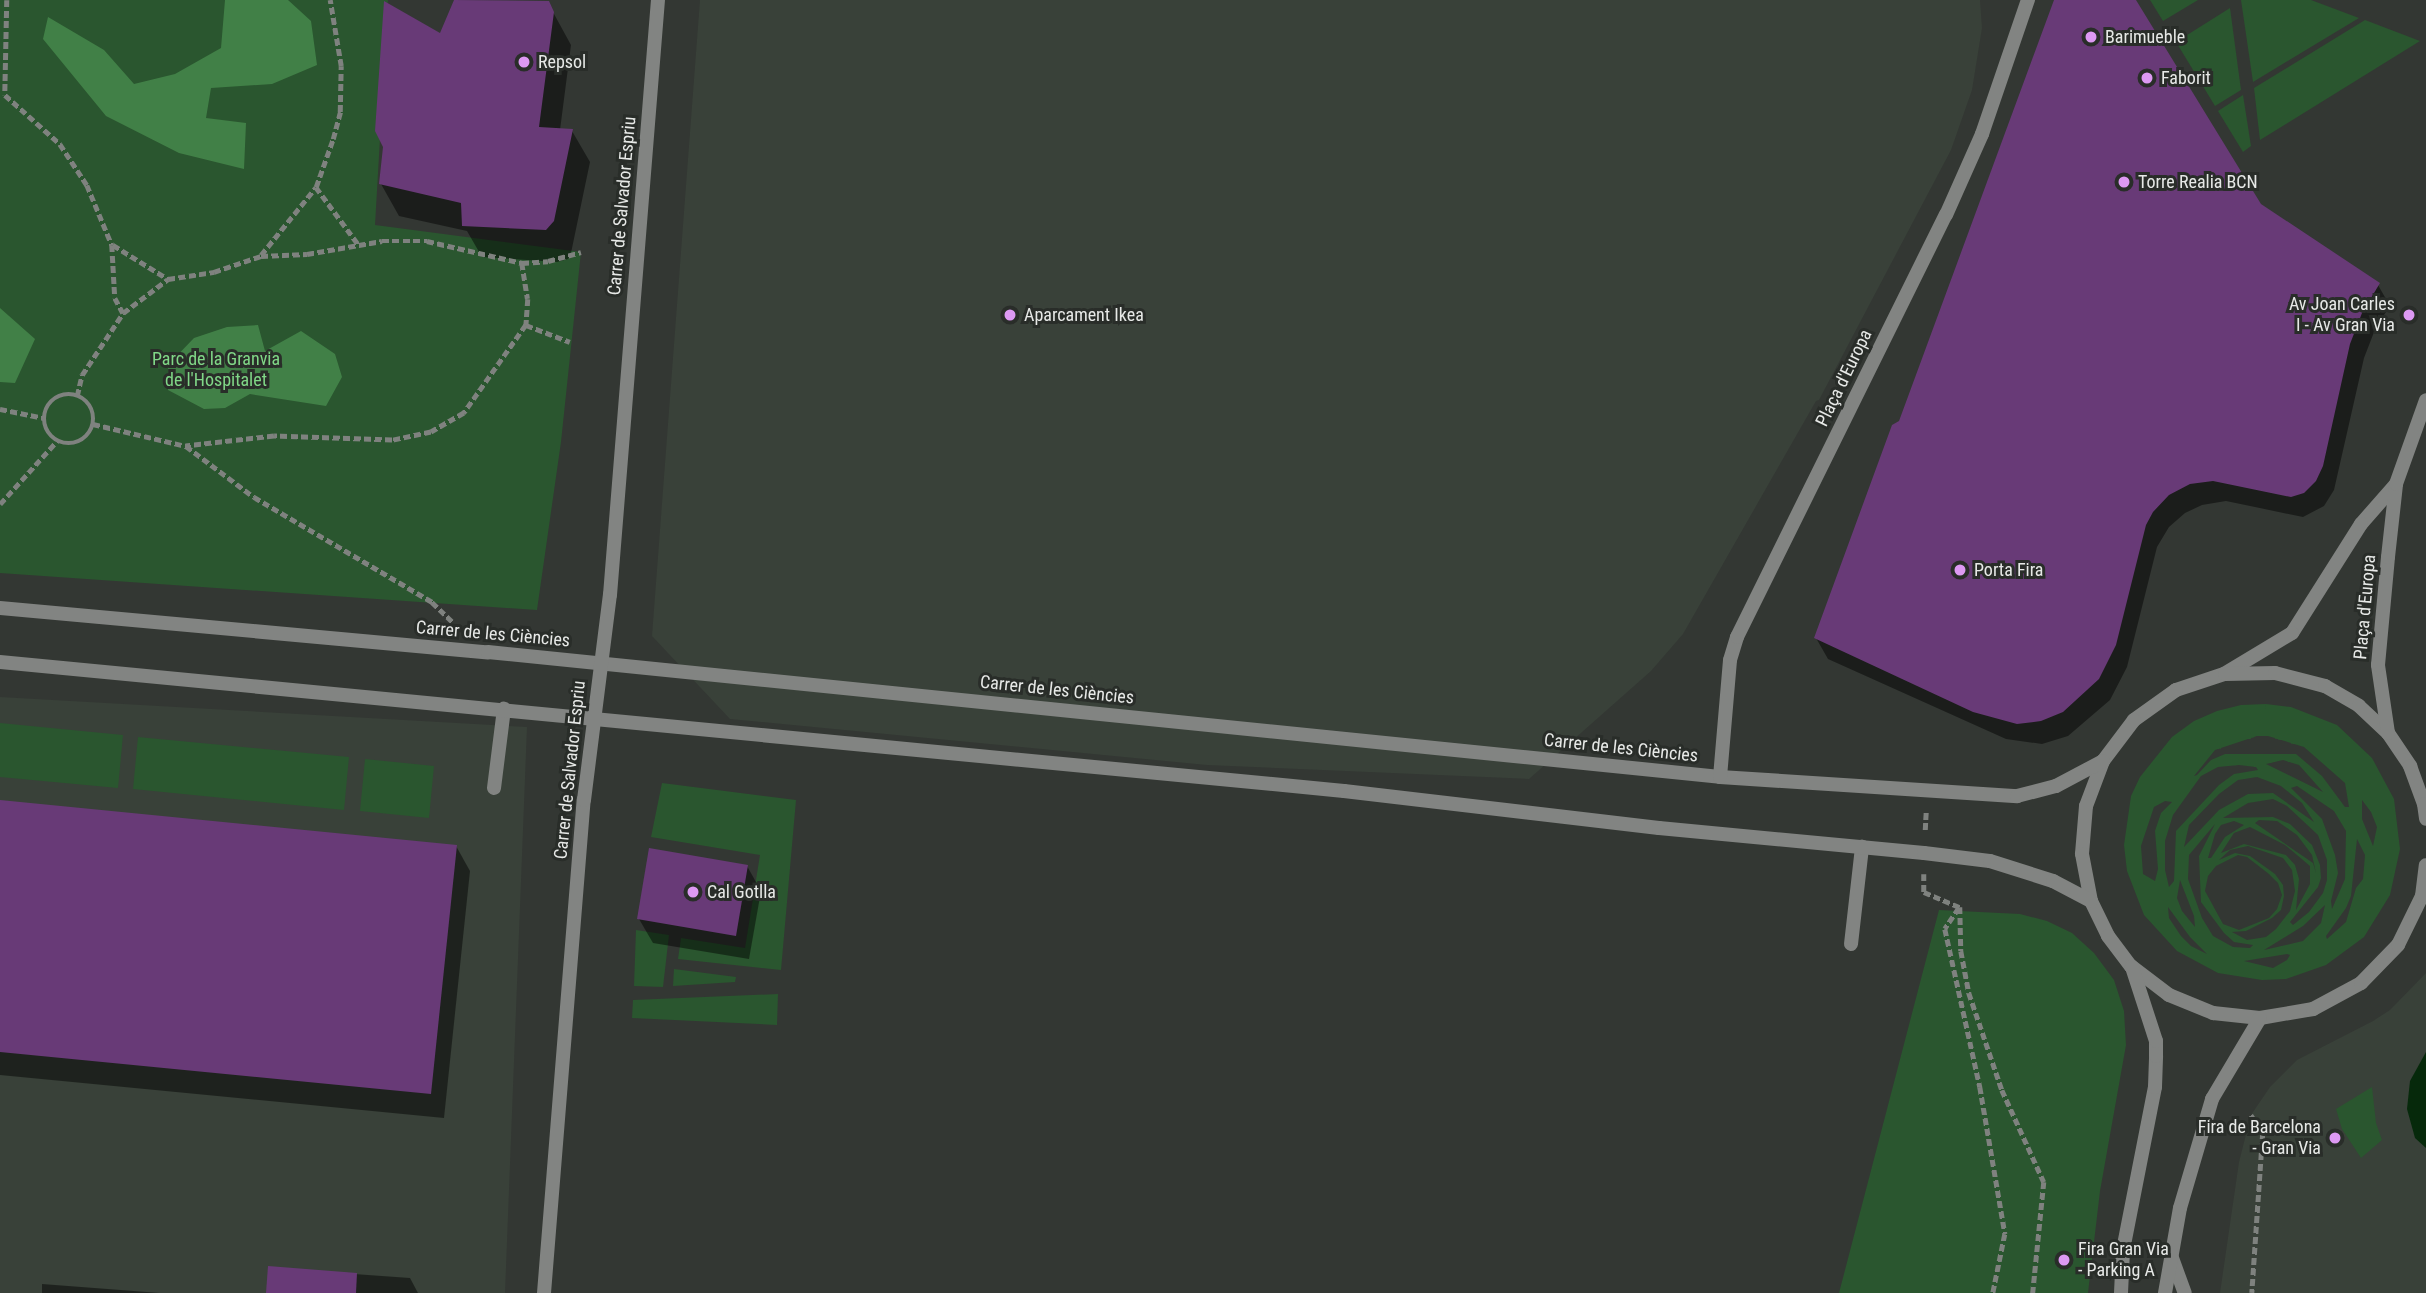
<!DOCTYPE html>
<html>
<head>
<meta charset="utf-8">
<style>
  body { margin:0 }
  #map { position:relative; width:2426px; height:1293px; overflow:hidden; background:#333733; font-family:"Roboto Condensed",sans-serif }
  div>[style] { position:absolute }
  .built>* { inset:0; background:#394139 }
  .green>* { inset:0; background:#2a562f }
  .forest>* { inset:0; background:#418047 }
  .water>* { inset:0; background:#06290b }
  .shadow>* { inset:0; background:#0007 }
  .building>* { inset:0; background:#683a77 }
  .path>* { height:4.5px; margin-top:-2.25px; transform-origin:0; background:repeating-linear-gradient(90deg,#7f827f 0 7px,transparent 0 10.5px) }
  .path>.ring { margin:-2.25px; padding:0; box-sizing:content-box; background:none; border:4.5px solid #7f827f; border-radius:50% }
  .lane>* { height:14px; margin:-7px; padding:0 7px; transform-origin:7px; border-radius:7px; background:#828482 }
  .street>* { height:14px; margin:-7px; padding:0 7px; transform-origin:7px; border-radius:7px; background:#828482 }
  .dots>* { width:19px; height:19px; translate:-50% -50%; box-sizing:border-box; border:4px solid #292d29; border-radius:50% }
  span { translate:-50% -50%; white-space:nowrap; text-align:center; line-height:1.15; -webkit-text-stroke:6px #292d29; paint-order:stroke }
  .poi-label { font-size:18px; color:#e7e9e7 }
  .left { translate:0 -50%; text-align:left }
  .right { translate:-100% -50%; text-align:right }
  .street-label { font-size:18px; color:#e7e9e7 }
  .park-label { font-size:18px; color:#80d787 }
</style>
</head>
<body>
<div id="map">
  <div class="built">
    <i style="clip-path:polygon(700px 0,1980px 0,1982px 28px,1972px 90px,1951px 150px,1819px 400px,1816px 401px,1683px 634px,1651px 671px,1529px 779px,1207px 765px,730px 719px,652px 636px)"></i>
    <i style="clip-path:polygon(0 697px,527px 727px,505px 1293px,0 1293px)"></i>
    <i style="clip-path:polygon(2426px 973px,2426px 1293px,2220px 1293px,2239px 1162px,2251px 1115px,2270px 1087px,2297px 1060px,2373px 1021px,2390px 1010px)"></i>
  </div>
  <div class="green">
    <i style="clip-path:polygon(0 0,388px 0,375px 225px,581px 252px,561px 442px,537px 610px,0 573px)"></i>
    <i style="clip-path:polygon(2150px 0,2198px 0,2163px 21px)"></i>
    <i style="clip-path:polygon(2241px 0,2311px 0,2359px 18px,2253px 82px)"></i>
    <i style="clip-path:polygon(2230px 8px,2241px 90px,2215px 106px,2176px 42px)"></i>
    <i style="clip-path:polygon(2365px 20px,2420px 41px,2260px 140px,2254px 88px)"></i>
    <i style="clip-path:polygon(2243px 95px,2251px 146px,2243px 152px,2218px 111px)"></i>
    <i style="clip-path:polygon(evenodd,2266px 704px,2291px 707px,2337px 725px,2372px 758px,2394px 799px,2400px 849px,2390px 895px,2364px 937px,2326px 965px,2286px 979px,2262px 980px,2218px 973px,2177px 951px,2144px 915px,2127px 871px,2124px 845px,2131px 796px,2140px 777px,2172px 737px,2194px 721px,2217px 711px,2241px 705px,2266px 704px,2257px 736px,2268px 736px,2304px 747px,2345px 783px,2349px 807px,2345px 807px,2322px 776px,2296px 754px,2225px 754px,2211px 760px,2197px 775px,2194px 776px,2215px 750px,2257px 736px,2266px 704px,2283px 760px,2299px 765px,2323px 792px,2266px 764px,2283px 760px,2266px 704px,2239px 765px,2256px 767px,2258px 770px,2234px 774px,2219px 785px,2176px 831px,2174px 881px,2169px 887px,2165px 870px,2165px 841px,2173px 815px,2201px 776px,2218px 767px,2239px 765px,2266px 704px,2257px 777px,2281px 786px,2302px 803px,2314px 822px,2273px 793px,2248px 794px,2219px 810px,2184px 847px,2189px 825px,2219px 794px,2238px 780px,2257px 777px,2266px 704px,2297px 786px,2334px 811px,2346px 831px,2345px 879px,2332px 909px,2331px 901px,2338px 873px,2335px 855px,2322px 819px,2291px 788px,2297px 786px,2266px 704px,2273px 799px,2287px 806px,2318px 835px,2327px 860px,2327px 880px,2323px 893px,2309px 912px,2293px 925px,2290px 922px,2318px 887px,2321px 878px,2320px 865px,2312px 845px,2290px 824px,2273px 817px,2223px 818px,2248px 803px,2273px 799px,2266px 704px,2362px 800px,2371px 812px,2377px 827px,2373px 846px,2362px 819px,2362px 800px,2266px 704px,2165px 801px,2172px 802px,2161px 813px,2155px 831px,2158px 869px,2155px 881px,2143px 874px,2141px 846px,2154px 807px,2165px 801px,2266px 704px,2259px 820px,2277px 821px,2297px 835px,2312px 855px,2316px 873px,2313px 863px,2255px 823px,2259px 820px,2266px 704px,2234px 821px,2244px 825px,2225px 837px,2211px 858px,2208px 858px,2215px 834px,2221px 825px,2234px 821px,2266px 704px,2215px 824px,2199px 856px,2201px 902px,2224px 933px,2234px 942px,2253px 945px,2250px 948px,2233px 947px,2213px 936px,2202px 918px,2188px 879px,2189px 855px,2215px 824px,2266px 704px,2250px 827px,2285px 845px,2310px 866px,2310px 884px,2296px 910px,2299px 879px,2295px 865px,2286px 855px,2244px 844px,2221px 853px,2234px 833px,2250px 827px,2266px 704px,2357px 839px,2365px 855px,2363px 879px,2356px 888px,2346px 922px,2327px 939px,2326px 936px,2346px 908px,2351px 896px,2357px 839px,2266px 704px,2248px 846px,2283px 858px,2292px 870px,2295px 891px,2290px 911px,2276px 929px,2266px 937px,2247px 940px,2232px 932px,2246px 931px,2272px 918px,2281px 910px,2284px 896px,2283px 885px,2275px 874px,2250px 856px,2235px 853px,2219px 860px,2230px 850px,2248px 846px,2266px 704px,2238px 855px,2247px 857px,2269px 874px,2278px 883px,2282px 895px,2277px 909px,2269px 918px,2239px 930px,2223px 924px,2205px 891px,2208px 876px,2216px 866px,2238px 855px,2266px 704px,2180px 880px,2194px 916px,2195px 927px,2182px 911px,2177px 898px,2180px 880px,2266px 704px,2325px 905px,2321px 923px,2303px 941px,2264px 950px,2303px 926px,2325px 905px,2266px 704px,2168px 907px,2190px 937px,2207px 954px,2191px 946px,2181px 936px,2169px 918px,2168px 907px,2266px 704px,2287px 954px,2290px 955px,2287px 960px,2273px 968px,2244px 961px,2287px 954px)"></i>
    <i style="clip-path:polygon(0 723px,123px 735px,118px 788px,0 777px)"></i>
    <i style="clip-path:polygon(138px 737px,349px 757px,344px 810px,133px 789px)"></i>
    <i style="clip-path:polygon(365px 759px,434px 766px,429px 818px,360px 811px)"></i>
    <i style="clip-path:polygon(662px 783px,796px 800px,781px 970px,678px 959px,681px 938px,745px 948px,760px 855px,651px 837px)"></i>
    <i style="clip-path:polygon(1939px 910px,2020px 914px,2047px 921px,2072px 933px,2094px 953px,2114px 980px,2124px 1011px,2126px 1045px,2100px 1191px,2088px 1293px,1839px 1293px)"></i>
    <i style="clip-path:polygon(636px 930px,669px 935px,663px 987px,634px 986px)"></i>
    <i style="clip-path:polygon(674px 969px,736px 977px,735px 982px,673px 986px)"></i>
    <i style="clip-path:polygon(778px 994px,777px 1025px,632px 1018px,633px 1000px)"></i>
    <i style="clip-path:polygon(2372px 1087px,2376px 1123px,2382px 1140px,2361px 1158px,2342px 1129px,2336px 1109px)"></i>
  </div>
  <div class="forest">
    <i style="clip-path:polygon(225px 0,288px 0,311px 21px,317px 65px,272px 84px,211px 88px,206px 118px,246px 123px,244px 169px,179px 153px,106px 116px,43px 39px,48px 17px,104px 50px,134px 84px,175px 74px,221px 48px)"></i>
    <i style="clip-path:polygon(0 308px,35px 339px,15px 383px,0 382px)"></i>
    <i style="clip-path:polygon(258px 325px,265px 351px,301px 331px,335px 354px,342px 377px,326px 406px,250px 394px,225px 408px,204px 409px,168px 390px,168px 365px,194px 338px,227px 327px)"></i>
  </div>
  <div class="water">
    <i style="clip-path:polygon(2426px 1052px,2426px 1148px,2415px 1138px,2407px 1109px,2410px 1081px)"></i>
  </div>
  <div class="shadow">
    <i style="clip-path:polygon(2056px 0,2134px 0,2260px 206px,2378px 285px,2390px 306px,2376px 327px,2364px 358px,2334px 490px,2324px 506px,2303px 517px,2226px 501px,2202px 505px,2185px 513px,2169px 527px,2157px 547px,2127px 667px,2110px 700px,2068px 736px,2042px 744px,2006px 739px,1828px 659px,1816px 638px,1901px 422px)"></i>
    <i style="clip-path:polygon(548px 3px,571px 45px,560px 130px,572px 131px,590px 162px,571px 253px,568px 259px,557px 262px,482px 257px,467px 231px,399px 216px,381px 184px,441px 36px)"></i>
    <i style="clip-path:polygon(0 802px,456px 846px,470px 871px,444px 1118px,0 1075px)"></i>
    <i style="clip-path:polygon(747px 866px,761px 891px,749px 959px,653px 943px,639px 919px)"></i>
    <i style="clip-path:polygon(270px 1268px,410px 1278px,418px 1293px,268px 1293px)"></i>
    <i style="clip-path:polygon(42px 1284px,160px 1293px,42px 1293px)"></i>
  </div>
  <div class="building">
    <i style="clip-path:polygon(454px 0,549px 1px,554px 12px,539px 127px,573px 129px,554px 221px,546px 230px,462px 226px,461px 203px,379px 184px,383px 147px,375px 131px,384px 1px,440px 33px)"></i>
    <i style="clip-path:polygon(2054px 0,2136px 0,2261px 204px,2380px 283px,2362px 313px,2350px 344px,2323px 466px,2316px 481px,2304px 493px,2291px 497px,2213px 481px,2190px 484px,2169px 495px,2153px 512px,2146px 525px,2116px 645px,2099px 679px,2063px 712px,2041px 721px,2017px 724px,1973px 712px,1814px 638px,1892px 425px,1899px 421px)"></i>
    <i style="clip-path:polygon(0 800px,457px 845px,431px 1094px,0 1052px)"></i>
    <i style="clip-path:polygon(649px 848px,748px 865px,736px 936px,637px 919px)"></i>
    <i style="clip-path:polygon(268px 1266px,357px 1273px,356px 1293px,266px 1293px)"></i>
  </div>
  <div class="path">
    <i style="left:7px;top:0;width:95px;rotate:91.2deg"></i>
    <i style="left:5px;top:95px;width:74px;rotate:41.7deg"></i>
    <i style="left:60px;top:144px;width:49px;rotate:56.6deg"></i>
    <i style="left:87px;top:185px;width:65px;rotate:67.4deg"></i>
    <i style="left:112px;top:245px;width:53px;rotate:86.8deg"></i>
    <i style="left:115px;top:298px;width:17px;rotate:62deg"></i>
    <i style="left:316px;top:187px;width:71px;rotate:53.6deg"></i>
    <i style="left:113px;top:245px;width:65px;rotate:31.7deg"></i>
    <i style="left:261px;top:255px;width:87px;rotate:-51deg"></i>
    <i style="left:316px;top:187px;width:51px;rotate:-70.5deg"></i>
    <i style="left:333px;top:139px;width:28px;rotate:-75deg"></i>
    <i style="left:340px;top:112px;width:46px;rotate:-88.8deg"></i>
    <i style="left:341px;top:66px;width:67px;rotate:-99.5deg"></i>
    <i style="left:522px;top:263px;width:26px;rotate:-4deg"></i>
    <i style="left:548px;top:261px;width:34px;rotate:-15deg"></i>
    <i style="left:526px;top:325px;width:47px;rotate:21.1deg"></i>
    <i class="ring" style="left:44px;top:394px;width:45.5px;height:45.5px"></i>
    <i style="left:77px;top:396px;width:22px;rotate:-77deg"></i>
    <i style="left:82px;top:375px;width:74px;rotate:-56.5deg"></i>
    <i style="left:123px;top:313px;width:56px;rotate:-37.1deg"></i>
    <i style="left:168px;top:279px;width:47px;rotate:-8.7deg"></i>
    <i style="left:214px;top:272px;width:50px;rotate:-18.8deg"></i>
    <i style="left:261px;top:256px;width:46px;rotate:-2.5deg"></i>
    <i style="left:307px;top:254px;width:76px;rotate:-9.8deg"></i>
    <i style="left:382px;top:241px;width:45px"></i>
    <i style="left:427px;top:241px;width:98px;rotate:13deg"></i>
    <i style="left:522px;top:263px;width:36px;rotate:81deg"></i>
    <i style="left:528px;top:299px;width:26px;rotate:94deg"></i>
    <i style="left:526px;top:325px;width:108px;rotate:125.2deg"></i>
    <i style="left:464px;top:413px;width:38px;rotate:150deg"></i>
    <i style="left:431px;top:432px;width:40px;rotate:168deg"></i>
    <i style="left:392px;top:440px;width:118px;rotate:-178.1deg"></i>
    <i style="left:274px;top:436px;width:89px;rotate:173.5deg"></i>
    <i style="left:0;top:409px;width:45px;rotate:11.6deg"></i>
    <i style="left:93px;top:424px;width:96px;rotate:13.3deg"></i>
    <i style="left:186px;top:446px;width:85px;rotate:36.9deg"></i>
    <i style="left:254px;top:497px;width:207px;rotate:30.5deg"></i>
    <i style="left:432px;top:602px;width:30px;rotate:44deg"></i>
    <i style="left:0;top:504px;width:85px;rotate:-47.9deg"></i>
    <i style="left:1925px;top:830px;width:19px;rotate:-87deg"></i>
    <i style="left:1924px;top:874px;width:18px;rotate:90deg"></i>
    <i style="left:1924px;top:892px;width:39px;rotate:23deg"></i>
    <i style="left:1960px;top:907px;width:44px;rotate:88.7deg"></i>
    <i style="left:1961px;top:951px;width:43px;rotate:79.2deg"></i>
    <i style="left:1969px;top:993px;width:102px;rotate:71.2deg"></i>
    <i style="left:2002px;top:1090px;width:101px;rotate:65.5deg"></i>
    <i style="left:2044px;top:1182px;width:112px;rotate:95.7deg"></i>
    <i style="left:1959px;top:908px;width:25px;rotate:124deg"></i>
    <i style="left:1945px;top:929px;width:162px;rotate:77.5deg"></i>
    <i style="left:1980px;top:1087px;width:149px;rotate:80.3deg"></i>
    <i style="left:2005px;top:1234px;width:60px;rotate:101.5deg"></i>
    <i style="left:2251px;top:1115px;width:21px;rotate:55deg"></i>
    <i style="left:2263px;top:1132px;width:161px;rotate:93.9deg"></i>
  </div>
  <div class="lane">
    <i style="left:494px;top:788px;width:80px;rotate:-82.8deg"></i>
    <i style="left:1851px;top:944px;width:98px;rotate:-83.5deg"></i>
    <i style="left:2172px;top:1258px;width:37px;rotate:70deg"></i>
  </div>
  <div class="street">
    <i style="left:2396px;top:484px;width:53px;rotate:131.2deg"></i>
    <i style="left:2361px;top:524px;width:129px;rotate:122.3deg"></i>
    <i style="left:2292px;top:633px;width:79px;rotate:148.9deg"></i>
    <i style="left:2224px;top:674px;width:51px;rotate:161.6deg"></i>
    <i style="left:2176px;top:690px;width:52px;rotate:144.5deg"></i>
    <i style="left:2134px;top:720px;width:51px;rotate:127.1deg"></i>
    <i style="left:2103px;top:761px;width:48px;rotate:110.7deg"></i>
    <i style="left:2086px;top:806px;width:48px;rotate:94.8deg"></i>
    <i style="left:2082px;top:854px;width:48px;rotate:79.2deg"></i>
    <i style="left:2091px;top:901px;width:39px;rotate:64deg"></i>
    <i style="left:2108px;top:936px;width:38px;rotate:53deg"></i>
    <i style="left:2131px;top:966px;width:48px;rotate:37.3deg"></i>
    <i style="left:2169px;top:995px;width:48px;rotate:22.2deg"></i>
    <i style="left:2213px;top:1013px;width:47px;rotate:6.1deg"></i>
    <i style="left:2260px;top:1018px;width:54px;rotate:-9.6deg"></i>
    <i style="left:2313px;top:1009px;width:55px;rotate:-28.4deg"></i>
    <i style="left:2361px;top:983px;width:53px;rotate:-45.8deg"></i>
    <i style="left:2398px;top:945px;width:55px;rotate:-63.9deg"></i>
    <i style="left:2422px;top:896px;width:31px;rotate:-83deg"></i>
    <i style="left:0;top:608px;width:490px;rotate:5.2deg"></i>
    <i style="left:488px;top:652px;width:1238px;rotate:5.79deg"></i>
    <i style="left:1720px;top:777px;width:298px;rotate:3.7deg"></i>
    <i style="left:2017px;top:796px;width:40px;rotate:-14.4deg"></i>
    <i style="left:2056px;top:786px;width:53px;rotate:-28deg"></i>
    <i style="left:0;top:662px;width:1350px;rotate:5.48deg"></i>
    <i style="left:1344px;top:791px;width:317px;rotate:6.7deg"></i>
    <i style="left:1659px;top:828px;width:266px;rotate:5.4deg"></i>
    <i style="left:1924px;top:853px;width:66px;rotate:6.9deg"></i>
    <i style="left:1990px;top:861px;width:66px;rotate:17.6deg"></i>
    <i style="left:2053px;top:881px;width:43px;rotate:27.8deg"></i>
    <i style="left:2225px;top:674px;width:50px;rotate:-1.1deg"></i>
    <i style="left:2275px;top:673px;width:52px;rotate:14.6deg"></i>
    <i style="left:2325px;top:686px;width:39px;rotate:30deg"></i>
    <i style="left:2359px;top:706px;width:40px;rotate:43deg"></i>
    <i style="left:2388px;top:733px;width:40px;rotate:56deg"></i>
    <i style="left:2410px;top:766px;width:40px;rotate:69.8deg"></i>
    <i style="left:2424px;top:804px;width:15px;rotate:82deg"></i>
    <i style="left:2388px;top:733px;width:69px;rotate:-98.4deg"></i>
    <i style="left:2378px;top:665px;width:108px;rotate:-84.7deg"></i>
    <i style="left:2388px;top:557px;width:73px;rotate:-83.7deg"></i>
    <i style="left:2396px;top:484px;width:89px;rotate:-70.3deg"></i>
    <i style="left:1720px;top:777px;width:117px;rotate:-85.1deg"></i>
    <i style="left:1730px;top:660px;width:24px;rotate:-73deg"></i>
    <i style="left:1737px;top:637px;width:471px;rotate:-63.7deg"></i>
    <i style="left:1946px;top:215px;width:89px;rotate:-66deg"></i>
    <i style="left:1982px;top:134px;width:142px;rotate:-71.1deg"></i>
    <i style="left:544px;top:1293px;width:495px;rotate:-85.4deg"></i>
    <i style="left:584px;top:800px;width:207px;rotate:-82.8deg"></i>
    <i style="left:610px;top:595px;width:597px;rotate:-85.39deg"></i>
    <i style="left:2121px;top:1293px;width:43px;rotate:-87.3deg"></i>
    <i style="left:2123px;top:1250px;width:166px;rotate:-78.9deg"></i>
    <i style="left:2155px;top:1087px;width:31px;rotate:-88deg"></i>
    <i style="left:2156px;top:1056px;width:15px;rotate:-90deg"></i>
    <i style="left:2156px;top:1041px;width:78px;rotate:-108deg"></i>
    <i style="left:2165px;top:1293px;width:86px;rotate:-80deg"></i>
    <i style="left:2180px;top:1208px;width:114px;rotate:-73.6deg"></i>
    <i style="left:2212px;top:1099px;width:94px;rotate:-59.3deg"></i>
  </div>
  <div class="dots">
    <i style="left:2091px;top:37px;background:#dd99f3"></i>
    <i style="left:524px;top:62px;background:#dd99f3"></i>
    <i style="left:2147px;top:78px;background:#dd99f3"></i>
    <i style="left:2124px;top:182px;background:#dd99f3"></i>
    <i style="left:1010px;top:315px;background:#dd99f3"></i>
    <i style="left:2409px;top:315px;background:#dd99f3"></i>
    <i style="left:1960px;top:570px;background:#dd99f3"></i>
    <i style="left:693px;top:892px;background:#dd99f3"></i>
    <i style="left:2335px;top:1138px;background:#dd99f3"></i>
    <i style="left:2064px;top:1260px;background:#dd99f3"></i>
  </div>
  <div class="poi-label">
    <span class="left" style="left:2105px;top:37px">Barimueble</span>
    <span class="left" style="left:538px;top:62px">Repsol</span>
    <span class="left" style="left:2161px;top:78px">Faborit</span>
    <span class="left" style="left:2138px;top:182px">Torre Realia BCN</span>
    <span class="right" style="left:2395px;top:315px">Av Joan Carles<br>I - Av Gran Via</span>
    <span class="left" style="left:1024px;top:315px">Aparcament Ikea</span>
    <span class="left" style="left:1974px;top:570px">Porta Fira</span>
    <span class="left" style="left:707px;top:892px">Cal Gotlla</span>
    <span class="right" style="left:2321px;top:1138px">Fira de Barcelona<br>- Gran Via</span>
    <span class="left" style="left:2078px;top:1260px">Fira Gran Via<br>- Parking A</span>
  </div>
  <div class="street-label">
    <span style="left:622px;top:206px;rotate:-85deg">Carrer de Salvador Espriu</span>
    <span style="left:1844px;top:378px;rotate:-64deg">Plaça d'Europa</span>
    <span style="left:2365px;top:607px;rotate:-85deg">Plaça d'Europa</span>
    <span style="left:493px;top:634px;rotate:5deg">Carrer de les Ciències</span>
    <span style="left:1057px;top:690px;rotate:6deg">Carrer de les Ciències</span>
    <span style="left:1621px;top:748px;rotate:6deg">Carrer de les Ciències</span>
    <span style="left:570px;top:770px;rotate:-84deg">Carrer de Salvador Espriu</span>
  </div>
  <div class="park-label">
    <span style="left:216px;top:370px">Parc de la Granvia<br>de l'Hospitalet</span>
  </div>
</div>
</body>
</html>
